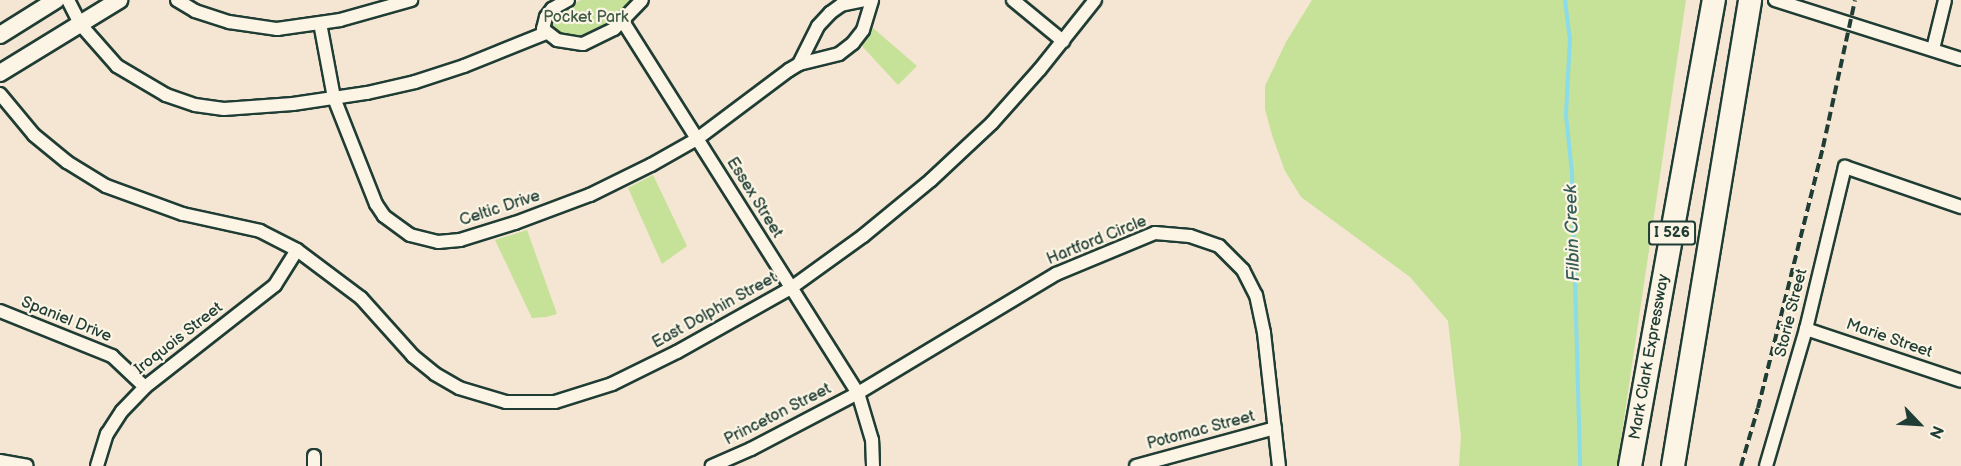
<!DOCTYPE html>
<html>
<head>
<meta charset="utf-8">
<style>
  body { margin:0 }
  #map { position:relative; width:1961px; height:466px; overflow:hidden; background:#f4e6d2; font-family:"Balsamiq Sans",sans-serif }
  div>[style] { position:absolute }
  .green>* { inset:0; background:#c6e198 }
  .stream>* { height:4px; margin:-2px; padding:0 2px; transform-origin:2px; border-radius:2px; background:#8cdbe8 }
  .roads { filter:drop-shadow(2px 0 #1f3d34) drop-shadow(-2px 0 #1f3d34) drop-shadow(0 2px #1f3d34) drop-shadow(0 -2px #1f3d34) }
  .street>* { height:12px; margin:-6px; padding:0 6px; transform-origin:6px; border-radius:6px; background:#fcf5e5 }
  .secondary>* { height:16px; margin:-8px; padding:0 8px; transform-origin:8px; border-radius:8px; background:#fcf5e5 }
  .highway>* { height:22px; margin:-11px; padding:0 11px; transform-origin:11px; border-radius:11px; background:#fcf5e5 }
  .rail>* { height:4px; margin-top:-2px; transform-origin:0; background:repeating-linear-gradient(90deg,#1f3d34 0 9px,transparent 0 13.5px) }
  span { translate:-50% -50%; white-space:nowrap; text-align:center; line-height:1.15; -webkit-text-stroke:4.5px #fcf5e5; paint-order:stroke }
  .shield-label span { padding:2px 4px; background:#fcf5e5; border:2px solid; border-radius:4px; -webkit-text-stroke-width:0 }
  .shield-label { font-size:15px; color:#1f3d34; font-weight:700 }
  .park-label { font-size:16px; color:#405e48 }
  .street-label { font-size:16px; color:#1f3d34 }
  .water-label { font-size:18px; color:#355d58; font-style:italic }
  .north { position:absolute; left:1889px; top:394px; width:60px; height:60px; -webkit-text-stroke:4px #fcf5e5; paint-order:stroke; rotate:115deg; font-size:16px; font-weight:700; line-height:24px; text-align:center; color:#1f3d34 }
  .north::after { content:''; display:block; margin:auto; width:21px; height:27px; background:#1f3d34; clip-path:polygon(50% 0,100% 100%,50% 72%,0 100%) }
</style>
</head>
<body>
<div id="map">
  <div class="green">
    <i style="clip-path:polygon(581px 0,637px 0,614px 23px,586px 37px,576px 38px,551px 30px,551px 15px)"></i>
    <i style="clip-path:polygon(1312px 0,1686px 0,1617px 466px,1459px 466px,1461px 436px,1448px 321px,1410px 277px,1301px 197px,1285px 171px,1272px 135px,1265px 109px,1265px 86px,1286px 42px)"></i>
    <i style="clip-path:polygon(873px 28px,917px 66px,898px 85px,861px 45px)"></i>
    <i style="clip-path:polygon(653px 175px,687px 246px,662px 264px,628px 188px)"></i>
    <i style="clip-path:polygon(527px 230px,557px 314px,546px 317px,532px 318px,495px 240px)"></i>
  </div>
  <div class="stream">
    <i style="left:1565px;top:0;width:38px;rotate:83deg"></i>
    <i style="left:1570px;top:38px;width:77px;rotate:93deg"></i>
    <i style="left:1566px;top:115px;width:58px;rotate:84.1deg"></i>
    <i style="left:1572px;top:173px;width:293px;rotate:88.4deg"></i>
  </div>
  <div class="roads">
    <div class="street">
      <i style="left:68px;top:0;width:27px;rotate:63deg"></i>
      <i style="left:80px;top:24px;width:56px;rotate:48.6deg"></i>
      <i style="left:117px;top:66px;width:57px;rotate:30.6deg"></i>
      <i style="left:166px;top:95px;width:31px;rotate:19deg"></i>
      <i style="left:195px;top:105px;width:29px;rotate:8deg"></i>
      <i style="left:224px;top:109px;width:69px;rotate:-4.1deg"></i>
      <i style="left:293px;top:104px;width:75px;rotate:-8.5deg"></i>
      <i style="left:367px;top:93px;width:49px;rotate:-12.9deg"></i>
      <i style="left:415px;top:82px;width:52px;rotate:-18.1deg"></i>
      <i style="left:464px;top:66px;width:88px;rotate:-21.9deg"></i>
      <i style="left:177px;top:0;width:21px;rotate:31deg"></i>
      <i style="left:195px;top:11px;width:36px;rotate:18deg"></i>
      <i style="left:229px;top:22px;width:49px;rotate:8.3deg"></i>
      <i style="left:277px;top:29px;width:64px;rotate:-8.1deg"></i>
      <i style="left:340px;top:20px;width:74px;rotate:-15.7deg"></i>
      <i style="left:568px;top:0;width:18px;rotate:151deg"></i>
      <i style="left:552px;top:9px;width:10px;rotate:127deg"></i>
      <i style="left:546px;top:17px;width:12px;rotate:104deg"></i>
      <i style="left:543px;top:29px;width:18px;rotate:38deg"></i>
      <i style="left:557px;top:40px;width:26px;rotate:9deg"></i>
      <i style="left:583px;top:44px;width:34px;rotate:-26deg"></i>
      <i style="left:614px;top:29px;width:40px;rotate:-46deg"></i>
      <i style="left:1013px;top:0;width:65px;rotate:39.4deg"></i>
      <i style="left:1775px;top:0;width:195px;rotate:17.6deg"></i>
      <i style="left:622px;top:20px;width:441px;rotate:57.7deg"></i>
      <i style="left:858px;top:393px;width:121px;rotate:152.4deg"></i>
      <i style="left:751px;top:449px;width:43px;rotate:156.4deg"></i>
      <i style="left:320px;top:23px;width:76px;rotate:79.4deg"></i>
      <i style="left:334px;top:98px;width:114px;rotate:68.4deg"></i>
      <i style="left:376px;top:204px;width:14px;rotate:56deg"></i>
      <i style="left:384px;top:216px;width:32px;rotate:36deg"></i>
      <i style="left:410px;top:235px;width:29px;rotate:14deg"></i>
      <i style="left:438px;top:242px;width:22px;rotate:-5deg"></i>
      <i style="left:460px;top:240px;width:58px;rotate:-17.2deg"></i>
      <i style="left:515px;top:223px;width:80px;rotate:-20.5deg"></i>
      <i style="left:590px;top:195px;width:68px;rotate:-26.2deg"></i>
      <i style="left:651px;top:165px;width:53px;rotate:-29.5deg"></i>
      <i style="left:697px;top:139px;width:115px;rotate:-36.9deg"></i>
      <i style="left:789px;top:70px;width:12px;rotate:-31deg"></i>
      <i style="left:799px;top:64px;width:41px;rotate:-14deg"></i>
      <i style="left:839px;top:54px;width:18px;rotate:-38deg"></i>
      <i style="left:853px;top:43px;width:16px;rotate:-52deg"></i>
      <i style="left:863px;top:30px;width:31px;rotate:-73deg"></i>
      <i style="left:1933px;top:49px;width:50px;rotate:-76.2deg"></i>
      <i style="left:799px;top:64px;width:42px;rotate:-63.4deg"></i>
      <i style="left:818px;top:26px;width:18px;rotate:-47deg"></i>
      <i style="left:830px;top:13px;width:14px;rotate:-36deg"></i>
      <i style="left:841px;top:5px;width:25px;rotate:-12deg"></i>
      <i style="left:0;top:94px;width:53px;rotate:50.3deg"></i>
      <i style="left:34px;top:135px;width:43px;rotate:39.3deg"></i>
      <i style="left:67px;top:162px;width:46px;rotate:31.6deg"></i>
      <i style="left:106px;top:186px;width:82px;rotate:20deg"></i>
      <i style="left:183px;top:214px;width:79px;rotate:12.4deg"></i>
      <i style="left:260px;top:231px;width:42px;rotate:27.2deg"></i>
      <i style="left:297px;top:250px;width:80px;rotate:36.9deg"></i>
      <i style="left:361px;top:298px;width:78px;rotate:48.1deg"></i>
      <i style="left:413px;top:356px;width:28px;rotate:39deg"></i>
      <i style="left:435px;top:374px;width:28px;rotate:30deg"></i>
      <i style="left:459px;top:388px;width:49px;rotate:16.6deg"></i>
      <i style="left:506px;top:402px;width:49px"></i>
      <i style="left:555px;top:402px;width:60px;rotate:-17.5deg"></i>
      <i style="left:612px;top:384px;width:72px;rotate:-26.2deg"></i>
      <i style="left:677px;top:352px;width:131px;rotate:-29.3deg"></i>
      <i style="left:791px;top:288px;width:89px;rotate:-35.8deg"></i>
      <i style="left:863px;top:236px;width:88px;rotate:-39.5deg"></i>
      <i style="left:931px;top:180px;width:83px;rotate:-43.1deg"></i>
      <i style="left:992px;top:123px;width:72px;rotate:-48.4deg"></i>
      <i style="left:1040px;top:69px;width:88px;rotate:-51.4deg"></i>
      <i style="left:0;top:311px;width:121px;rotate:21.9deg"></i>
      <i style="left:112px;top:356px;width:45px;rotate:43.2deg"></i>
      <i style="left:1806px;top:329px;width:163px;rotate:18.5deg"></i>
      <i style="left:0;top:461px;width:27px;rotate:10deg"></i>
      <i style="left:97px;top:466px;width:34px;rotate:-73deg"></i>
      <i style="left:107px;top:434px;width:27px;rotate:-57deg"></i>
      <i style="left:122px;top:411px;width:33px;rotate:-46deg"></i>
      <i style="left:145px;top:387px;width:165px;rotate:-38.1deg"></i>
      <i style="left:275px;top:285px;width:41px;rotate:-57.8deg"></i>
      <i style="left:314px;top:466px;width:10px;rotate:-90deg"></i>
      <i style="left:873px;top:466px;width:26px;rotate:-92deg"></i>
      <i style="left:872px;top:440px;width:49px;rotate:-106.6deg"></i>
      <i style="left:858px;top:393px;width:231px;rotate:-31deg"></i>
      <i style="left:1056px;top:274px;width:107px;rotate:-22.5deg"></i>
      <i style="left:1155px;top:233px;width:35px;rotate:5deg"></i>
      <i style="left:1190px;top:236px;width:31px;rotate:19deg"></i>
      <i style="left:1219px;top:246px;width:34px;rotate:45deg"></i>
      <i style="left:1243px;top:270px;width:28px;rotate:63deg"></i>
      <i style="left:1256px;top:295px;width:39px;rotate:78deg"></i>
      <i style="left:1264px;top:333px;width:134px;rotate:83.6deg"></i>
      <i style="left:1136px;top:466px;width:144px;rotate:-15.3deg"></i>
      <i style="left:1766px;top:466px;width:143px;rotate:-73.7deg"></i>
      <i style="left:1806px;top:329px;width:167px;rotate:-76.5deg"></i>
      <i style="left:1845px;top:167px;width:123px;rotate:19deg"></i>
    </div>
    <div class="secondary">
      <i style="left:0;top:35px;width:66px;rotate:-32deg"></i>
      <i style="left:0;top:73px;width:140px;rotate:-31.5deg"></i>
    </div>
    <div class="highway">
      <i style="left:1630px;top:466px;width:474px;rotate:-79.8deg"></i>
      <i style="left:1673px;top:466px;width:472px;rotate:-80.6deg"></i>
    </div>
  </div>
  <div class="rail">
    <i style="left:1741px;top:466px;width:60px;rotate:-73.7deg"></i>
    <i style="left:1758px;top:408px;width:269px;rotate:-76deg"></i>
    <i style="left:1823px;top:147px;width:150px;rotate:-77.7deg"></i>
  </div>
  <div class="shield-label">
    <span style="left:1672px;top:233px">I 526</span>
  </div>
  <div class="park-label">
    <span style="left:586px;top:18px">Pocket Park</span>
  </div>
  <div class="street-label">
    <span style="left:754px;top:198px;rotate:58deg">Essex Street</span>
    <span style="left:500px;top:209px;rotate:-18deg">Celtic Drive</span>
    <span style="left:1097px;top:241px;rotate:-22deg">Hartford Circle</span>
    <span style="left:715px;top:311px;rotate:-29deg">East Dolphin Street</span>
    <span style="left:1792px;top:313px;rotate:-76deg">Storie Street</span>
    <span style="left:66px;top:320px;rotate:22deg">Spaniel Drive</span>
    <span style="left:179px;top:339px;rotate:-38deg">Iroquois Street</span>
    <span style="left:1889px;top:339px;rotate:19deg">Marie Street</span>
    <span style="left:1650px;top:357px;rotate:-80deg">Mark Clark Expressway</span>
    <span style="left:778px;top:415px;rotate:-27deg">Princeton Street</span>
    <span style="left:1201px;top:431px;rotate:-15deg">Potomac Street</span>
  </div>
  <div class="water-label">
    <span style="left:1573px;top:233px;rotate:-92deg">Filbin Creek</span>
  </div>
  <div class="north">N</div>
</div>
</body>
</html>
